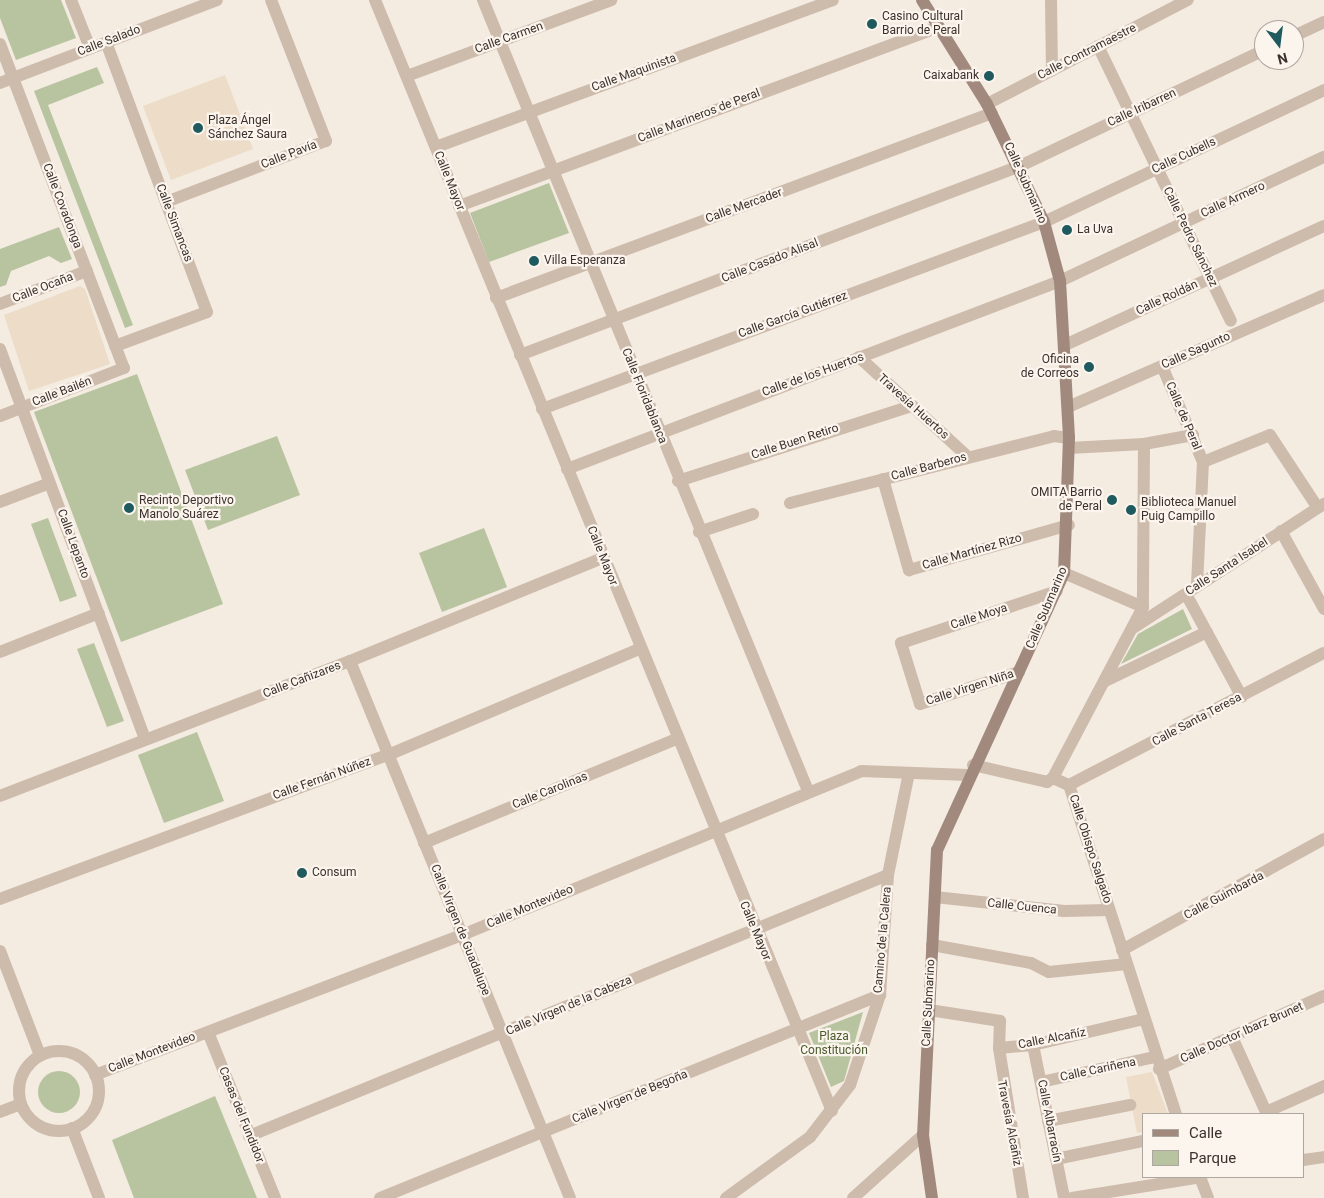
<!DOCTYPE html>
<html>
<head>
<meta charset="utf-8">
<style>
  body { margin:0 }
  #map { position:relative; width:1324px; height:1198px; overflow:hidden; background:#f4ebe1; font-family:Roboto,sans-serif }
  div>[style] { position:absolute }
  .green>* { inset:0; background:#b8c4a0 }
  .round { border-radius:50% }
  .plaza>* { inset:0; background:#ecdcc8 }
  .minor>* { height:12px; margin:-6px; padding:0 6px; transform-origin:6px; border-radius:6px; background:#cdbbac }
  .tertiary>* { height:12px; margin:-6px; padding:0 6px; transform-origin:6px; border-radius:6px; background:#cdbbac }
  .tertiary>.ring { margin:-6px; padding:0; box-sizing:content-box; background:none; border:12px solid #cdbbac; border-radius:50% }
  .secondary>* { height:12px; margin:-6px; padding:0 6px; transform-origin:6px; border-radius:6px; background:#a18a7d }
  .dots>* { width:14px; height:14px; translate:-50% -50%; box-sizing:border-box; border:2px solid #fbf5ee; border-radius:50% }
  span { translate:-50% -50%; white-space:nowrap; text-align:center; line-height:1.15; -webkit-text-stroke:4.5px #fbf5ee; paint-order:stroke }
  .poi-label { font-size:12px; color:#3b302b }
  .left { translate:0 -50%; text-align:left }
  .right { translate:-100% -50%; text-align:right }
  .street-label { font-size:12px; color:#3b302b }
  .park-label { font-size:12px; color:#4a5a2e }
  .legend { position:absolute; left:1142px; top:1113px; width:162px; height:65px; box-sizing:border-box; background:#fbf5ee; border:1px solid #aea6a0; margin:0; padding:6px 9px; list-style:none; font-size:15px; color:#3b302b }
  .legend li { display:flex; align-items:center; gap:10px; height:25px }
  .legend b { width:25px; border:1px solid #aea6a0 }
  .north { position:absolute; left:1254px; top:20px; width:50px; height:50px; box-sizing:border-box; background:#fbf5ee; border:1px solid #aea6a0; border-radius:50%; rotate:165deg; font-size:14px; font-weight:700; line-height:20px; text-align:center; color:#3b302b }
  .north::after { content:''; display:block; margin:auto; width:18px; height:22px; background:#1f5a5e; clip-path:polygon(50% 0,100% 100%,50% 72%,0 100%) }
</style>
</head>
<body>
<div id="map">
  <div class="green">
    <i style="clip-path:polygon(0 0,61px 0,76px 38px,16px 60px,0 18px)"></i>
    <i style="clip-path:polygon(97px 67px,104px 83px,48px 105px,133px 325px,125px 328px,34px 91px)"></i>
    <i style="clip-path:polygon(549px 183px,569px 233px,489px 262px,470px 213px)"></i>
    <i style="clip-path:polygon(59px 227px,72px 259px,61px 263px,49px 256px,11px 271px,6px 285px,0 287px,0 249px)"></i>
    <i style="clip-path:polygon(137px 374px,223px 604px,121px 642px,34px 412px)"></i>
    <i style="clip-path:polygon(277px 436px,300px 495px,208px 530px,185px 470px)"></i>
    <i style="clip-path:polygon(48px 518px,77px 596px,60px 602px,31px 524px)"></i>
    <i style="clip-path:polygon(484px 528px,507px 587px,442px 612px,419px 553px)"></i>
    <i style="clip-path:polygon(1183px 609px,1192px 629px,1121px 664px,1138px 634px)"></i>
    <i style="clip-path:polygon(94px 643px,124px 721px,107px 727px,77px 649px)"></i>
    <i style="clip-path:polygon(197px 732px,224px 801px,164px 823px,138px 755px)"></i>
    <i style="clip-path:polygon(863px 1012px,844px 1081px,831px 1087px,809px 1033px)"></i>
    <i class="round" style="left:38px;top:1071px;width:42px;height:42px"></i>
    <i style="clip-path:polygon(215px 1096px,257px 1198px,134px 1198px,112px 1140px)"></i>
  </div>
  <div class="plaza">
    <i style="clip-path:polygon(225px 75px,253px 149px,171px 180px,143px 106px)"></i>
    <i style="clip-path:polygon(80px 286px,85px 289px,110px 364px,29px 391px,4px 315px)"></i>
    <i style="clip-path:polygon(1152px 1072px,1168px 1114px,1143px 1114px,1143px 1132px,1137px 1133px,1126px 1077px)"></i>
  </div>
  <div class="minor">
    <i style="left:71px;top:0;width:52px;rotate:68.4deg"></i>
    <i style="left:375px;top:0;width:1201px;rotate:67.64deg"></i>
    <i style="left:483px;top:0;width:855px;rotate:67.66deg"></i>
    <i style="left:1051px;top:0;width:70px;rotate:89.2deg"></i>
    <i style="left:1294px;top:36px;width:33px;rotate:-25deg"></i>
    <i style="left:106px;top:42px;width:288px;rotate:69.5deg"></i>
    <i style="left:207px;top:312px;width:98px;rotate:159.7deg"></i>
    <i style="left:0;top:44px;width:347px;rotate:69.1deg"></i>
    <i style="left:124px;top:368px;width:133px;rotate:158.8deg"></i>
    <i style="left:1098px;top:46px;width:305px;rotate:64.2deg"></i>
    <i style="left:407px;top:76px;width:218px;rotate:-20.4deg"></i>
    <i style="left:987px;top:104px;width:226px;rotate:-27.4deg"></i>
    <i style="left:436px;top:147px;width:423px;rotate:-20.3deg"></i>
    <i style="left:166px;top:202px;width:171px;rotate:-20.9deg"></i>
    <i style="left:326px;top:141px;width:151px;rotate:-111.3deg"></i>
    <i style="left:459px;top:206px;width:512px;rotate:-20.45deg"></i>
    <i style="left:496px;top:298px;width:529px;rotate:-20.45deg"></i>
    <i style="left:0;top:304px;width:93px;rotate:-20.8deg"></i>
    <i style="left:1065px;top:345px;width:285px;rotate:-24.7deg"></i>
    <i style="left:0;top:349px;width:416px;rotate:69.6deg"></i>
    <i style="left:520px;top:355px;width:535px;rotate:-20.71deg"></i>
    <i style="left:1020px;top:166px;width:270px;rotate:-25.4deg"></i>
    <i style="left:859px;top:357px;width:147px;rotate:42.5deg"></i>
    <i style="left:1162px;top:366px;width:104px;rotate:66.9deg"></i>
    <i style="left:1203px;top:462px;width:124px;rotate:92.8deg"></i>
    <i style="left:1068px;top:407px;width:279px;rotate:-23.6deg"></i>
    <i style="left:542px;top:409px;width:536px;rotate:-20.43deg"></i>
    <i style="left:1044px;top:222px;width:310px;rotate:-25.2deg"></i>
    <i style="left:1144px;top:444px;width:163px;rotate:90.4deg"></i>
    <i style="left:1143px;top:607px;width:193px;rotate:117.8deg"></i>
    <i style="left:1053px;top:778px;width:17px;rotate:24deg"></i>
    <i style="left:1069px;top:785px;width:346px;rotate:72deg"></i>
    <i style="left:1069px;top:448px;width:75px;rotate:-3.1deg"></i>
    <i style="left:1144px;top:444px;width:50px;rotate:-10.4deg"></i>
    <i style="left:1203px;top:462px;width:72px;rotate:-21.9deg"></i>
    <i style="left:1270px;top:435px;width:87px;rotate:56.7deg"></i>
    <i style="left:567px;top:469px;width:528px;rotate:-20.87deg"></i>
    <i style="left:1060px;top:281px;width:292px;rotate:-25.2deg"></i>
    <i style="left:883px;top:479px;width:95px;rotate:74.1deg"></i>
    <i style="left:909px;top:570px;width:166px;rotate:-15.7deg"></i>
    <i style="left:678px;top:481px;width:246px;rotate:-17.8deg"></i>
    <i style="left:0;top:502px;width:53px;rotate:-20.8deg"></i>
    <i style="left:790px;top:503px;width:272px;rotate:-14.2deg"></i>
    <i style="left:1054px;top:436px;width:15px;rotate:8deg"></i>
    <i style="left:1281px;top:531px;width:89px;rotate:61.1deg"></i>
    <i style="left:699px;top:532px;width:57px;rotate:-18.4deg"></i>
    <i style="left:1064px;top:573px;width:86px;rotate:23.3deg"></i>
    <i style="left:1186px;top:594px;width:117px;rotate:61.5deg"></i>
    <i style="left:1133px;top:628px;width:228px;rotate:-33deg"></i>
    <i style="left:0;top:652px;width:106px;rotate:-21.5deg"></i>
    <i style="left:350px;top:661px;width:580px;rotate:67.72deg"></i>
    <i style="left:1019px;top:672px;width:104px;rotate:162.1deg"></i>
    <i style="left:920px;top:704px;width:64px;rotate:-107.3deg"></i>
    <i style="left:901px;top:643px;width:164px;rotate:-18.4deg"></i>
    <i style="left:1105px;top:681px;width:113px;rotate:-25.7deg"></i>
    <i style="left:973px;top:765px;width:76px;rotate:12.9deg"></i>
    <i style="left:1047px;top:782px;width:7px;rotate:-34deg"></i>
    <i style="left:1069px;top:785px;width:287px;rotate:-27.4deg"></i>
    <i style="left:0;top:796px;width:375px;rotate:-21.1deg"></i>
    <i style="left:350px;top:661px;width:272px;rotate:-22.2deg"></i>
    <i style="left:424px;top:843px;width:273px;rotate:-22.4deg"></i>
    <i style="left:935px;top:897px;width:130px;rotate:6.2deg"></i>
    <i style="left:1064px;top:911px;width:45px;rotate:-1.3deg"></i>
    <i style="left:0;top:899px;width:414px;rotate:-20.4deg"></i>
    <i style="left:388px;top:755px;width:272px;rotate:-22.9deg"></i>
    <i style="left:932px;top:945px;width:101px;rotate:10.3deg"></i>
    <i style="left:1031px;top:963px;width:20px;rotate:27deg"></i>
    <i style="left:1049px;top:972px;width:78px;rotate:-5.9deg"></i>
    <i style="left:1122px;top:950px;width:230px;rotate:-28.8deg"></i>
    <i style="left:929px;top:1010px;width:72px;rotate:8.8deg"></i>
    <i style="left:1000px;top:1021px;width:27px;rotate:92deg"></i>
    <i style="left:999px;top:1048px;width:34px;rotate:-5deg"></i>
    <i style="left:1033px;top:1045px;width:114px;rotate:-13.2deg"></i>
    <i style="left:208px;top:1032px;width:179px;rotate:68deg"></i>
    <i style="left:1232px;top:1037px;width:85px;rotate:65.6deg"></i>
    <i style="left:1033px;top:1045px;width:156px;rotate:78.5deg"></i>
    <i style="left:999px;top:1048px;width:152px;rotate:80.9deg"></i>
    <i style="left:1159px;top:1069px;width:180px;rotate:-23.9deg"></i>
    <i style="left:1041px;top:1082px;width:117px;rotate:-12.4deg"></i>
    <i style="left:1266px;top:1112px;width:64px;rotate:-24.1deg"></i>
    <i style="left:1048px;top:1121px;width:84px;rotate:-11deg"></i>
    <i style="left:249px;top:1136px;width:690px;rotate:-22.22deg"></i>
    <i style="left:1056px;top:1159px;width:89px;rotate:-11.7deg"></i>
    <i style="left:1303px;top:1160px;width:21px;rotate:-8deg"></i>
    <i style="left:1200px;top:1177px;width:22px;rotate:69deg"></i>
    <i style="left:380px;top:1198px;width:540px;rotate:-22.1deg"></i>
    <i style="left:726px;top:1198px;width:104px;rotate:-36deg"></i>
    <i style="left:810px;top:1137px;width:66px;rotate:-52.4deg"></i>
    <i style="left:850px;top:1085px;width:95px;rotate:-71.6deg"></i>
    <i style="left:880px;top:995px;width:120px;rotate:-86.2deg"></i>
    <i style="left:888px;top:875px;width:104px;rotate:-78.4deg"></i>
    <i style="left:853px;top:1198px;width:94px;rotate:-42deg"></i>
    <i style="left:1072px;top:1198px;width:131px;rotate:-9.2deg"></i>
  </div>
  <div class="tertiary">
    <i style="left:0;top:83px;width:232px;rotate:-20.9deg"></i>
    <i style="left:0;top:951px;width:111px;rotate:69deg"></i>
    <i class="ring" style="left:19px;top:1051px;width:68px;height:68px"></i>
    <i style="left:95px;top:1075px;width:393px;rotate:-20.9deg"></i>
    <i style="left:462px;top:935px;width:431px;rotate:-22.3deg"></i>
    <i style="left:861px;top:771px;width:107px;rotate:2.1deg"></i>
    <i style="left:0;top:1112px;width:22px;rotate:-21deg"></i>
    <i style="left:72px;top:1128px;width:75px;rotate:68.9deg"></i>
  </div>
  <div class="secondary">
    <i style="left:922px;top:0;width:123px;rotate:58deg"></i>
    <i style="left:987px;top:104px;width:131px;rotate:64.2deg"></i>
    <i style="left:1044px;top:222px;width:61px;rotate:74.8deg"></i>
    <i style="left:1060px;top:281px;width:157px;rotate:86.7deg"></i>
    <i style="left:1069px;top:438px;width:135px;rotate:92.1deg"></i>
    <i style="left:1064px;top:573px;width:305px;rotate:114.6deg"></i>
    <i style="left:937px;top:850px;width:285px;rotate:92.8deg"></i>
    <i style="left:923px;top:1135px;width:64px;rotate:81.9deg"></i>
  </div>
  <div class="dots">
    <i style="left:872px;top:24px;background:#1f5a5e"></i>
    <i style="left:989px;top:76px;background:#1f5a5e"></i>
    <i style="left:198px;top:128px;background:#1f5a5e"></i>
    <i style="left:1067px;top:230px;background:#1f5a5e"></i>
    <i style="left:534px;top:261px;background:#1f5a5e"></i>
    <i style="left:1089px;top:367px;background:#1f5a5e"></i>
    <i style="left:1112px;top:500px;background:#1f5a5e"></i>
    <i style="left:129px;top:508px;background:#1f5a5e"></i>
    <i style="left:1131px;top:510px;background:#1f5a5e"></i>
    <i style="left:302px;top:873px;background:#1f5a5e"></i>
  </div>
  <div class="poi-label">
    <span class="left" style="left:882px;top:24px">Casino Cultural<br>Barrio de Peral</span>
    <span class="right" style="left:979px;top:76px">Caixabank</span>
    <span class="left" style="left:208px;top:128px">Plaza Ángel<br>Sánchez Saura</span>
    <span class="left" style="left:1077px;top:230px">La Uva</span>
    <span class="left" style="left:544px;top:261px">Villa Esperanza</span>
    <span class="right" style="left:1079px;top:367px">Oficina<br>de Correos</span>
    <span class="right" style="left:1102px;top:500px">OMITA Barrio<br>de Peral</span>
    <span class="left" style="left:139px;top:508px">Recinto Deportivo<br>Manolo Suárez</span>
    <span class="left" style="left:1141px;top:510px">Biblioteca Manuel<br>Puig Campillo</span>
    <span class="left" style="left:312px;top:873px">Consum</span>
  </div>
  <div class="street-label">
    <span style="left:509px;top:38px;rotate:-20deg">Calle Carmen</span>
    <span style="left:109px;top:41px;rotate:-21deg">Calle Salado</span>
    <span style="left:1087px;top:52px;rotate:-27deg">Calle Contramaestre</span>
    <span style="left:634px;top:73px;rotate:-20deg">Calle Maquinista</span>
    <span style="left:1142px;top:108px;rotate:-25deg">Calle Iribarren</span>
    <span style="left:699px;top:116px;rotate:-21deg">Calle Marineros de Peral</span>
    <span style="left:289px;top:155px;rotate:-21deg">Calle Pavía</span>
    <span style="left:1184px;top:156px;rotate:-25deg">Calle Cubells</span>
    <span style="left:449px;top:181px;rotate:68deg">Calle Mayor</span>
    <span style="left:1025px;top:183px;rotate:66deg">Calle Submarino</span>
    <span style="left:1233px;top:200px;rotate:-25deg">Calle Armero</span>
    <span style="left:62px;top:206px;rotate:69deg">Calle Covadonga</span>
    <span style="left:744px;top:206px;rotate:-20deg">Calle Mercader</span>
    <span style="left:174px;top:223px;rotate:69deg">Calle Simancas</span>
    <span style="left:1190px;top:237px;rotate:64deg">Calle Pedro Sánchez</span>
    <span style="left:770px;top:261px;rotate:-21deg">Calle Casado Alisal</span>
    <span style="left:43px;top:288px;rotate:-21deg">Calle Ocaña</span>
    <span style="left:1167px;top:298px;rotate:-25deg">Calle Roldán</span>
    <span style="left:793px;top:315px;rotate:-20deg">Calle García Gutiérrez</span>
    <span style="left:1196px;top:351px;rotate:-24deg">Calle Sagunto</span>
    <span style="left:813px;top:375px;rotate:-20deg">Calle de los Huertos</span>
    <span style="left:62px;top:392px;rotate:-21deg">Calle Bailén</span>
    <span style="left:644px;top:396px;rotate:68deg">Calle Floridablanca</span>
    <span style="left:913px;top:407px;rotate:42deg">Travesía Huertos</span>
    <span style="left:1183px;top:416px;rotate:67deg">Calle de Peral</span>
    <span style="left:795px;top:442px;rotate:-18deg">Calle Buen Retiro</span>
    <span style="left:929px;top:467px;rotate:-15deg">Calle Barberos</span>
    <span style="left:73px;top:544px;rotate:70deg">Calle Lepanto</span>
    <span style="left:972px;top:552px;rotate:-16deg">Calle Martínez Rizo</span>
    <span style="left:602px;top:556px;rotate:68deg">Calle Mayor</span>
    <span style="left:1227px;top:567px;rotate:-33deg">Calle Santa Isabel</span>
    <span style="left:1047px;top:608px;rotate:-67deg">Calle Submarino</span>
    <span style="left:979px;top:617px;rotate:-18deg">Calle Moya</span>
    <span style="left:302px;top:680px;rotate:-21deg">Calle Cañizares</span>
    <span style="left:970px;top:688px;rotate:-18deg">Calle Virgen Niña</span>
    <span style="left:1197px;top:720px;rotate:-28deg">Calle Santa Teresa</span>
    <span style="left:322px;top:779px;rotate:-20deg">Calle Fernán Núñez</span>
    <span style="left:550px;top:791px;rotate:-22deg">Calle Carolinas</span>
    <span style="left:1090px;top:849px;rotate:72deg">Calle Obispo Salgado</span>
    <span style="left:1224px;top:896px;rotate:-28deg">Calle Guimbarda</span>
    <span style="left:530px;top:907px;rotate:-23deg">Calle Montevideo</span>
    <span style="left:1022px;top:907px;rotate:6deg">Calle Cuenca</span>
    <span style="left:460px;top:930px;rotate:68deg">Calle Virgen de Guadalupe</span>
    <span style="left:755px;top:931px;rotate:67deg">Calle Mayor</span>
    <span style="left:883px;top:940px;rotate:-85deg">Camino de la Calera</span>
    <span style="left:929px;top:1003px;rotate:-87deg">Calle Submarino</span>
    <span style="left:569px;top:1006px;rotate:-23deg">Calle Virgen de la Cabeza</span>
    <span style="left:1242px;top:1033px;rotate:-24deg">Calle Doctor Ibarz Brunet</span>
    <span style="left:1052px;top:1039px;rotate:-11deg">Calle Alcañíz</span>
    <span style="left:152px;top:1053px;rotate:-21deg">Calle Montevideo</span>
    <span style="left:1098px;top:1070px;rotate:-12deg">Calle Cariñena</span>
    <span style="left:630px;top:1097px;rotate:-22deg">Calle Virgen de Begoña</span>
    <span style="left:241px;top:1115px;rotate:68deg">Casas del Fundidor</span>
    <span style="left:1049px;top:1121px;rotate:79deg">Calle Albarracín</span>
    <span style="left:1009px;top:1123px;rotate:79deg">Travesía Alcañíz</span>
  </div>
  <div class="park-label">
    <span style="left:834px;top:1044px">Plaza<br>Constitución</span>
  </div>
  <ul class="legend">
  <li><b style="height:6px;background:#a18a7d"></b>Calle</li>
  <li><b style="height:14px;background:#b8c4a0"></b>Parque</li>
  </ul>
  <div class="north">N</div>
</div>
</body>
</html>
